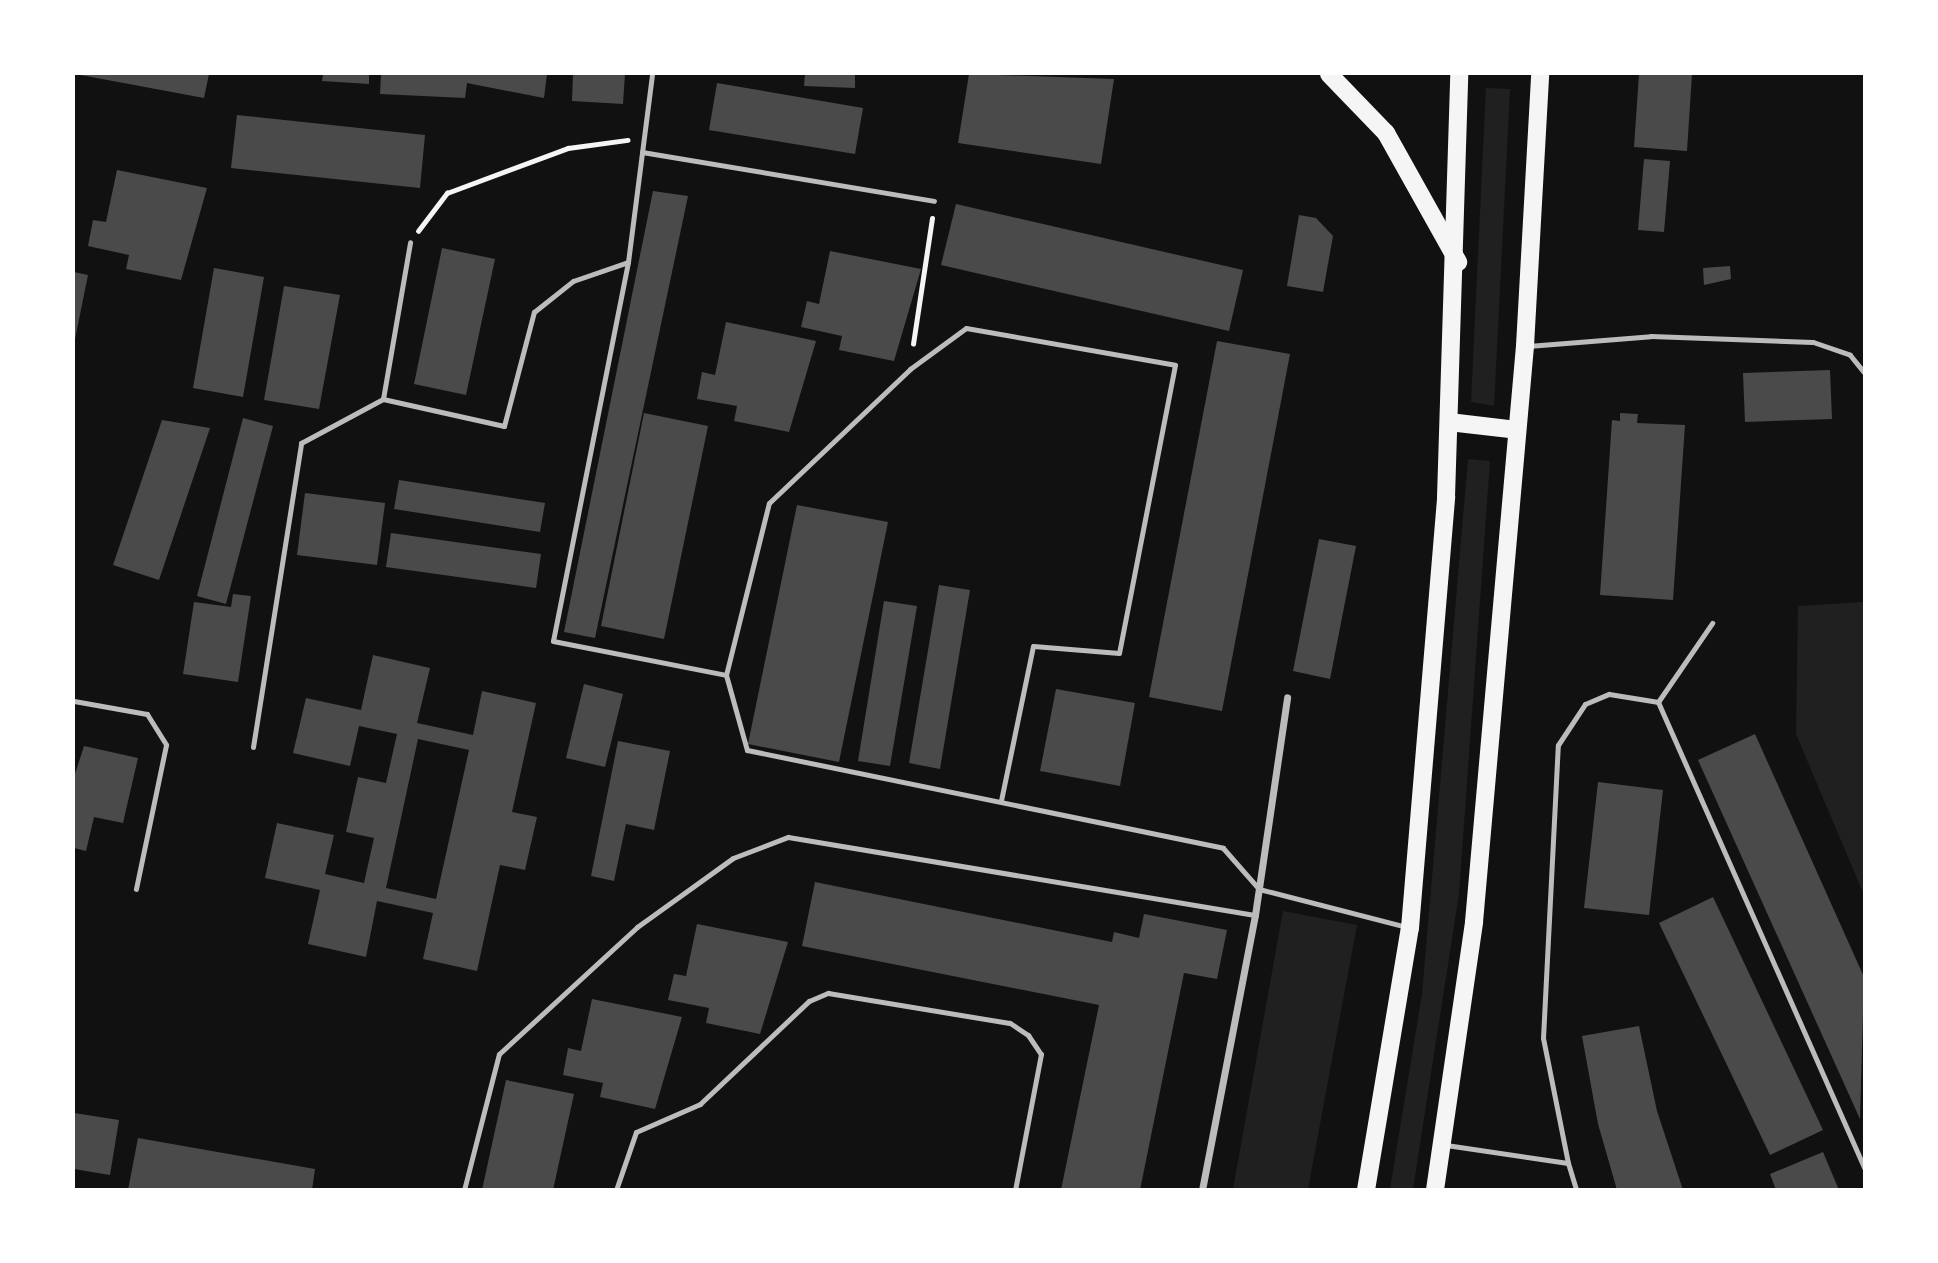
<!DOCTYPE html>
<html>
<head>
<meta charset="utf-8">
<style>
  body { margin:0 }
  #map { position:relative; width:1938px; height:1263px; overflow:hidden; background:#111; font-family:"Nunito Sans",sans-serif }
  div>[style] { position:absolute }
  .green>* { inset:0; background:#202020 }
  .building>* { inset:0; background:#4a4a4a }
  .path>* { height:4.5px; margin:-2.25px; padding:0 2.25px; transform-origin:2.25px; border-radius:2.25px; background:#f5f5f5 }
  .service>* { height:5px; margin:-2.5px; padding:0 2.5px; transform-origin:2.5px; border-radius:2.5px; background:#bcbcbc }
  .minor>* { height:7px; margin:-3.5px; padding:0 3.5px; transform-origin:3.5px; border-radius:3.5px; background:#bcbcbc }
  .primary>* { height:18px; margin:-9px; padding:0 9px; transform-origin:9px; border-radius:9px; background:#f5f5f5 }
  span { translate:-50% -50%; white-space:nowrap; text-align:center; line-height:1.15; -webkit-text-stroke:7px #fff; paint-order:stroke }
  .frame { position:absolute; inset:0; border:75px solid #fff; pointer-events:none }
</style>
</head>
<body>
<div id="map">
  <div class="green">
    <i style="clip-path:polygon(1486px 88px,1510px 89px,1494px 406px,1471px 402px)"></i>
    <i style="clip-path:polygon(1468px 459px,1490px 461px,1459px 894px,1413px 1189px,1390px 1189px,1422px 994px)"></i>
    <i style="clip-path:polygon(1864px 602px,1864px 895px,1796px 734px,1798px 606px)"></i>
    <i style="clip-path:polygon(1283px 911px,1357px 925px,1308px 1189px,1233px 1189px)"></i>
  </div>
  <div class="building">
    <i style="clip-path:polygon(75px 74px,209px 74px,204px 98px)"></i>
    <i style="clip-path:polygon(323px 74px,369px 74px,369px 84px,322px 81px)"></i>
    <i style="clip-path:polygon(381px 74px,547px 74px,544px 98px,467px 83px,465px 98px,380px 94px)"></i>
    <i style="clip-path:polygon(573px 74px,625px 74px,623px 104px,572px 101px)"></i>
    <i style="clip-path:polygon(805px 74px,855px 74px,855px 88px,804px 86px)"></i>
    <i style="clip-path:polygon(969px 74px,1114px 79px,1101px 164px,958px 143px)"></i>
    <i style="clip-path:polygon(1639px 74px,1692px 74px,1687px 151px,1634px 147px)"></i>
    <i style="clip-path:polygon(717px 83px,863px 108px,855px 154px,709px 130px)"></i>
    <i style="clip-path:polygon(237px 115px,425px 135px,420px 188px,231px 168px)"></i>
    <i style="clip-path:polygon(1644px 159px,1670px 161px,1664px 232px,1638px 230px)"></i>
    <i style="clip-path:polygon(117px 170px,207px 188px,181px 280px,126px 269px,129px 255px,88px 246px,93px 220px,106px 222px)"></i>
    <i style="clip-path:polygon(653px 191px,688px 196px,595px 638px,564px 632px)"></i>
    <i style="clip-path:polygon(956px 204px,1243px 270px,1229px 331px,941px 265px)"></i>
    <i style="clip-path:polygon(1299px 215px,1316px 218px,1333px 236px,1323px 292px,1287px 286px)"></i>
    <i style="clip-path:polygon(442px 248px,495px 259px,466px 395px,414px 384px)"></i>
    <i style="clip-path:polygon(830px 251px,921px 269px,894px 361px,839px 350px,842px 336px,801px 327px,807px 301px,819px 304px)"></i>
    <i style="clip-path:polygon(1730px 266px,1731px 279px,1704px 285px,1703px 268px)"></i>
    <i style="clip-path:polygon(214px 268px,264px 277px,243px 397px,193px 388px)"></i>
    <i style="clip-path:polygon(74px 272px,88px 275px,75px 339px,74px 339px)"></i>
    <i style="clip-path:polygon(284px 286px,340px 295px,319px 409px,264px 400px)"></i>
    <i style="clip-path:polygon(726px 322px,816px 341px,789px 432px,734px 421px,737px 406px,697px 399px,702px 372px,715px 375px)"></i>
    <i style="clip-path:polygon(1217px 341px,1290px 354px,1222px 711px,1149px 697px)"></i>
    <i style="clip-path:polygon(1830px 370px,1832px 419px,1745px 422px,1743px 373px)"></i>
    <i style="clip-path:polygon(644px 413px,708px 426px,664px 639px,601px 626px)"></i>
    <i style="clip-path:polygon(1620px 413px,1638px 414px,1637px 423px,1685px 425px,1673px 600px,1600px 595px,1612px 420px,1620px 421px)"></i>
    <i style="clip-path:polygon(243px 418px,273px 426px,226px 604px,197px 596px)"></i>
    <i style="clip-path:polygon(162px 420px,210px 428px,159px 580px,113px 565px)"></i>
    <i style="clip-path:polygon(399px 480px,545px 503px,540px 532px,394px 509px)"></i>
    <i style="clip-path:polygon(305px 493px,385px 503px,377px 565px,297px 555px)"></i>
    <i style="clip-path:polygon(797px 505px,888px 522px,839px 762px,748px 744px)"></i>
    <i style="clip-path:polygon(391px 533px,541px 554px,536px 588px,386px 567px)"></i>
    <i style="clip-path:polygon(1319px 539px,1356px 546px,1330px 679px,1293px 671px)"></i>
    <i style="clip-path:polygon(939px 585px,970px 590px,940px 769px,909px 763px)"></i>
    <i style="clip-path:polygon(233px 594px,251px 596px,238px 682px,183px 674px,194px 602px,231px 607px)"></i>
    <i style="clip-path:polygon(884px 601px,917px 606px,890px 766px,858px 761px)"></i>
    <i style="clip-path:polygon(evenodd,373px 655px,430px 668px,417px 723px,473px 735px,482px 691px,536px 703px,512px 812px,537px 817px,525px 870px,500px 865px,477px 971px,423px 959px,433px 913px,377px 901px,366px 957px,308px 944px,320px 890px,265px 878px,277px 823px,334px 835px,325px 874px,364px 883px,374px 838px,346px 832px,358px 777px,386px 783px,397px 734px,359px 726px,350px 766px,293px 753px,306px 698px,361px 710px,373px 655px,418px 739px,469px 750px,436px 899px,386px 888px,418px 739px)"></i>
    <i style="clip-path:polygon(584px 684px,623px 694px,605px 767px,566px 758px)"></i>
    <i style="clip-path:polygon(1056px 689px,1135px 703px,1120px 786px,1040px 771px)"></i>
    <i style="clip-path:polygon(1755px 734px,1864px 977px,1860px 1119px,1698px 760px)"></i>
    <i style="clip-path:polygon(618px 741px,670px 751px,654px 830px,626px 824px,614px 881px,591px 876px)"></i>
    <i style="clip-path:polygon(84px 746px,138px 758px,123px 823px,94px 817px,86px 851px,74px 848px,74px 777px)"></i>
    <i style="clip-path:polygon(1598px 782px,1663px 790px,1649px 915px,1584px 908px)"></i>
    <i style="clip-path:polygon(815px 882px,1112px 942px,1114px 932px,1139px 938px,1144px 914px,1227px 930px,1217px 979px,1184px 973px,1140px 1190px,1061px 1190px,1099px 1005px,802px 946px)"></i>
    <i style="clip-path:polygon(1713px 897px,1823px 1130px,1770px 1155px,1659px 923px)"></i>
    <i style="clip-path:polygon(697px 924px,788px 942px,760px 1034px,706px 1023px,709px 1008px,668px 1000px,674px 974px,686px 976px)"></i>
    <i style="clip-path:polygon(592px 999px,682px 1017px,655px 1109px,600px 1097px,603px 1083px,563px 1075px,568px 1048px,581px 1051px)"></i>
    <i style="clip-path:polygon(1639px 1026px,1657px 1111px,1683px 1190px,1617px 1190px,1598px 1124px,1582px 1036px)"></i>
    <i style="clip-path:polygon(506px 1080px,574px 1094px,553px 1190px,482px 1190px)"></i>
    <i style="clip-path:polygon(74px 1113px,119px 1120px,110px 1175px,74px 1169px)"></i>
    <i style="clip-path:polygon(138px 1138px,315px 1169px,312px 1190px,128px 1190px)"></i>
    <i style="clip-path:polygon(1823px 1152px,1839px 1190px,1776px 1190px,1770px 1174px)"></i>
  </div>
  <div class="path">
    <i style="left:418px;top:231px;width:48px;rotate:-52.7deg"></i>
    <i style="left:447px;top:193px;width:129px;rotate:-20.4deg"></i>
    <i style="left:568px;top:148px;width:60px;rotate:-7.7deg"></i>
    <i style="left:913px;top:344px;width:127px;rotate:-81.4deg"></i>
  </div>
  <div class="service">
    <i style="left:642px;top:152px;width:296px;rotate:9.5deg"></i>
    <i style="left:628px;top:262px;width:190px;rotate:-82.7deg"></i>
    <i style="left:1528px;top:346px;width:123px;rotate:-4.6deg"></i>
    <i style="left:1651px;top:336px;width:162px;rotate:2.1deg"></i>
    <i style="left:1813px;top:342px;width:39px;rotate:19deg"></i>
    <i style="left:1850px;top:355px;width:22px;rotate:51deg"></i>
    <i style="left:383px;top:399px;width:159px;rotate:-80.2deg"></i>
    <i style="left:726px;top:675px;width:78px;rotate:74.4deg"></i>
    <i style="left:747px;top:750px;width:486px;rotate:11.6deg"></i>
    <i style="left:1223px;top:848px;width:55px;rotate:48.7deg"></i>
    <i style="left:1259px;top:889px;width:153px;rotate:14.4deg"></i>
    <i style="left:74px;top:701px;width:74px;rotate:10.1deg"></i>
    <i style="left:147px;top:714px;width:36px;rotate:58deg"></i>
    <i style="left:166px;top:745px;width:147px;rotate:101.8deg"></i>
    <i style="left:1658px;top:702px;width:96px;rotate:-55.6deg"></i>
    <i style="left:253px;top:747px;width:308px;rotate:-81deg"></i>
    <i style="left:301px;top:443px;width:93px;rotate:-28.2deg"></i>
    <i style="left:383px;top:399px;width:124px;rotate:12.6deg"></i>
    <i style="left:504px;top:426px;width:118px;rotate:-75.3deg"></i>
    <i style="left:534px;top:312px;width:50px;rotate:-38.5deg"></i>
    <i style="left:573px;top:281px;width:58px;rotate:-19.1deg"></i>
    <i style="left:628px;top:262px;width:386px;rotate:101.2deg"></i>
    <i style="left:553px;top:641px;width:176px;rotate:11.1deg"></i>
    <i style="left:726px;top:675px;width:177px;rotate:-76deg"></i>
    <i style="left:769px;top:503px;width:195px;rotate:-43.5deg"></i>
    <i style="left:910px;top:369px;width:69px;rotate:-36.2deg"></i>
    <i style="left:966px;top:328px;width:212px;rotate:10deg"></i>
    <i style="left:1175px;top:365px;width:293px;rotate:101deg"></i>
    <i style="left:1119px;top:653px;width:86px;rotate:-175.3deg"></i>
    <i style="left:1033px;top:646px;width:157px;rotate:101.7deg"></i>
    <i style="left:1446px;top:1145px;width:123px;rotate:8.4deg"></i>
    <i style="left:1568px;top:1163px;width:28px;rotate:73deg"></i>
    <i style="left:1568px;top:1163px;width:127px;rotate:-101.3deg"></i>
    <i style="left:1543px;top:1038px;width:293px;rotate:-87.1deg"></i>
    <i style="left:1558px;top:745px;width:49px;rotate:-56.6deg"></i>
    <i style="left:1585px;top:704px;width:26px;rotate:-23deg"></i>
    <i style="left:1609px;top:694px;width:50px;rotate:9.3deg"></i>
    <i style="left:1658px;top:702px;width:509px;rotate:66.11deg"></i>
    <i style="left:464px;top:1190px;width:140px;rotate:-75.6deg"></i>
    <i style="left:499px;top:1054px;width:188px;rotate:-42.6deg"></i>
    <i style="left:637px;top:927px;width:118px;rotate:-35.7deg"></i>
    <i style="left:733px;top:858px;width:59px;rotate:-20.9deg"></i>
    <i style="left:788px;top:837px;width:473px;rotate:9.5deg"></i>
    <i style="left:616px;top:1190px;width:61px;rotate:-71deg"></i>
    <i style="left:636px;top:1132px;width:70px;rotate:-23.6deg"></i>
    <i style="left:700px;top:1104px;width:150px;rotate:-43.4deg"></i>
    <i style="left:809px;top:1001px;width:21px;rotate:-23deg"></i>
    <i style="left:828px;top:993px;width:184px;rotate:9.4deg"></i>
    <i style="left:1010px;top:1023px;width:22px;rotate:34deg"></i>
    <i style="left:1028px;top:1035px;width:23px;rotate:56deg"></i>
    <i style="left:1041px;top:1054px;width:138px;rotate:100.8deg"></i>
  </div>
  <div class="minor">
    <i style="left:1202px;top:1190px;width:280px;rotate:-79.1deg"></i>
    <i style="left:1255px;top:915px;width:220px;rotate:-81.6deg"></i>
  </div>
  <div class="primary">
    <i style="left:1329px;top:74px;width:82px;rotate:46deg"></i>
    <i style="left:1386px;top:133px;width:148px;rotate:60.8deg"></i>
    <i style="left:1449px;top:422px;width:68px;rotate:6.7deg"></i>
    <i style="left:1366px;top:1190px;width:266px;rotate:-80.5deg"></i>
    <i style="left:1410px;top:928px;width:433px;rotate:-85.2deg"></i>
    <i style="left:1446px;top:497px;width:423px;rotate:-88.2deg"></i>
    <i style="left:1435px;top:1190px;width:271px;rotate:-81.7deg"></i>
    <i style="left:1474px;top:922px;width:578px;rotate:-84.94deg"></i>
    <i style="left:1525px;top:346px;width:272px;rotate:-86.8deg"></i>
  </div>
  <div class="frame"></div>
</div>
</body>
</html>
